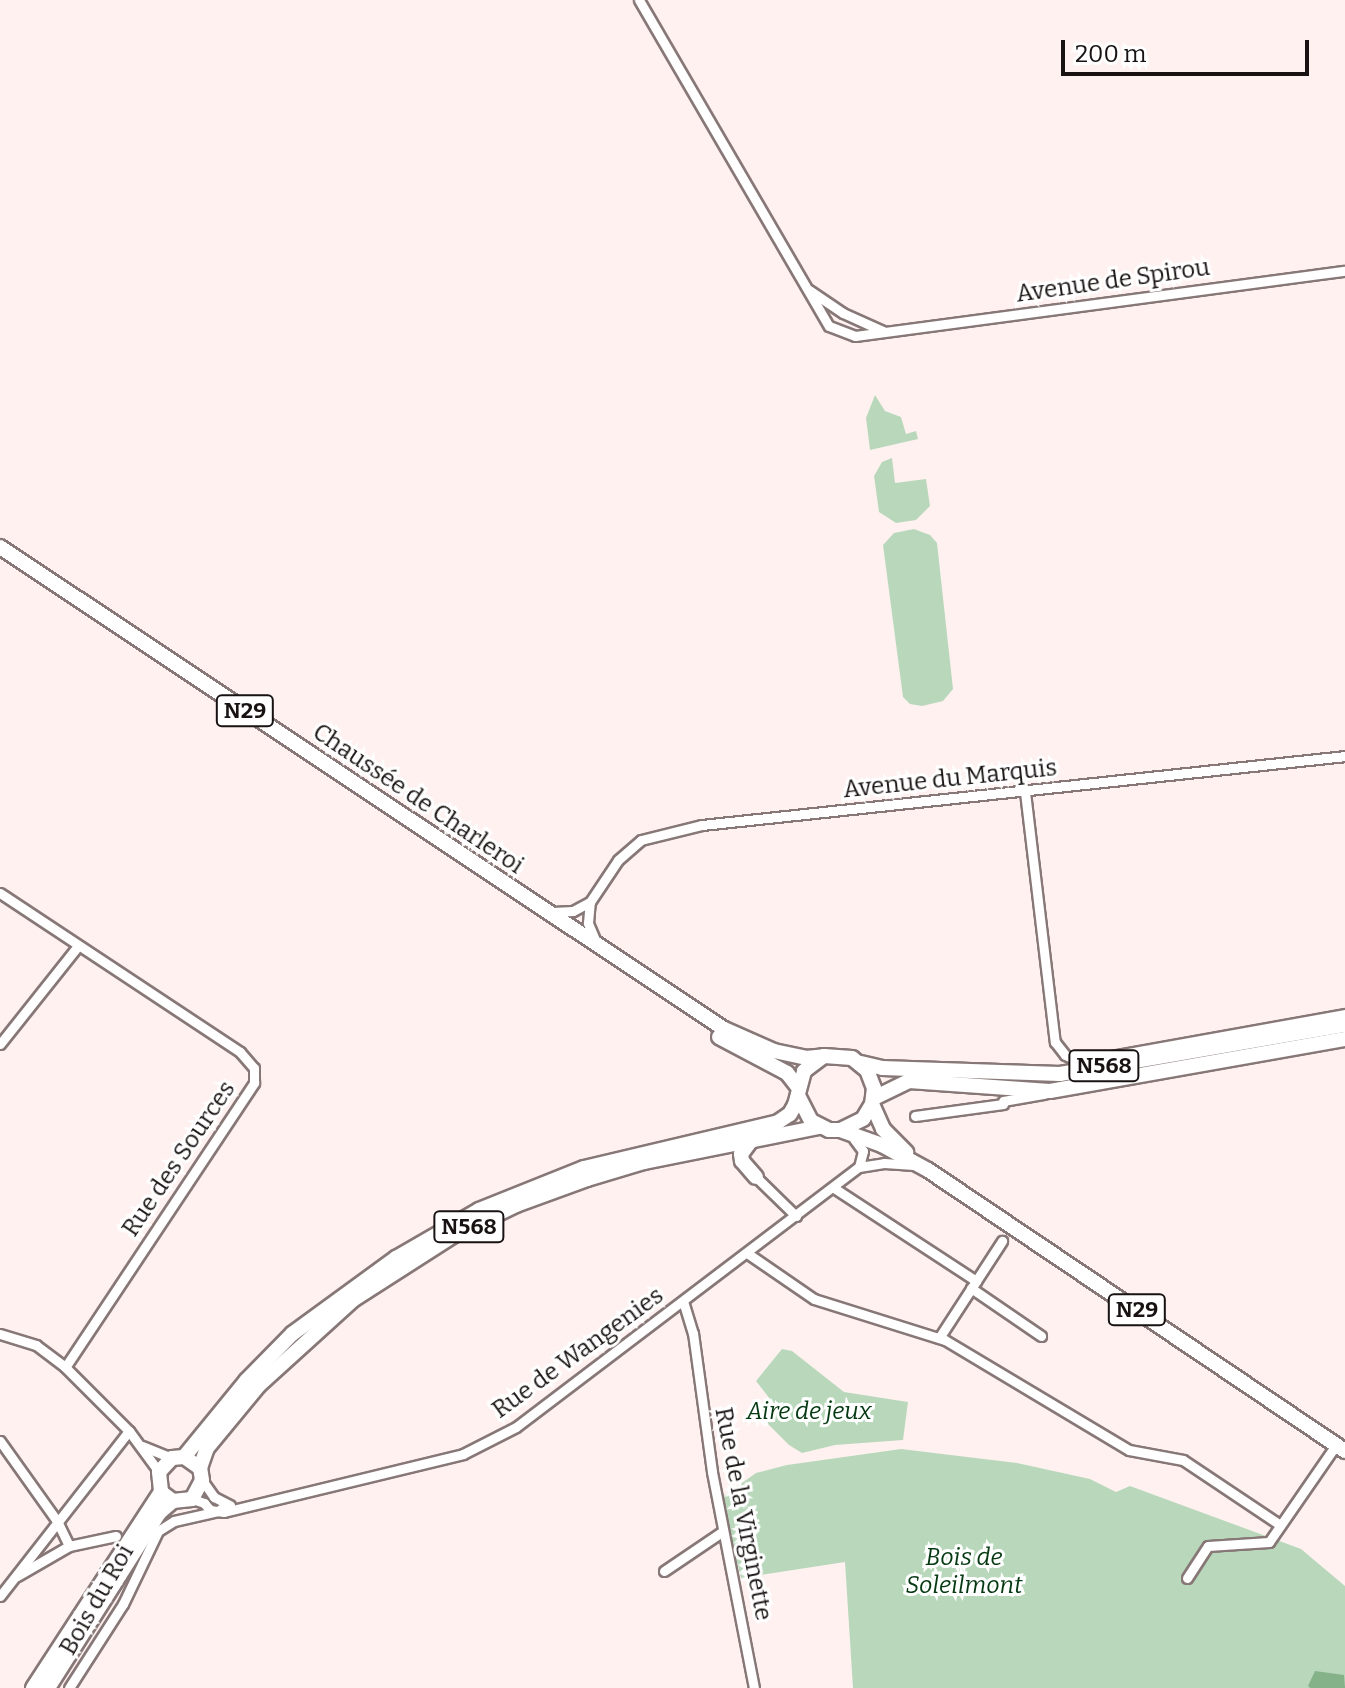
<!DOCTYPE html>
<html>
<head>
<meta charset="utf-8">
<style>
  body { margin:0 }
  #map { position:relative; width:1345px; height:1688px; overflow:hidden; background:#fff1f0; font-family:Bitter,serif }
  div>[style] { position:absolute }
  .green>* { inset:0; background:#b9d8bb }
  .water>* { inset:0; background:#85b289 }
  .roads { filter:drop-shadow(2px 0 #877877) drop-shadow(-2px 0 #877877) drop-shadow(0 2px #877877) drop-shadow(0 -2px #877877) }
  .minor>* { height:9px; margin:-4.5px; padding:0 4.5px; transform-origin:4.5px; border-radius:4.5px; background:#fff }
  .primary>* { height:14px; margin:-7px; padding:0 7px; transform-origin:7px; border-radius:7px; background:#fff }
  .trunk>* { height:14px; margin:-7px; padding:0 7px; transform-origin:7px; border-radius:7px; background:#fff }
  span { translate:-50% -50%; white-space:nowrap; text-align:center; line-height:1.15; -webkit-text-stroke:6px #fff; paint-order:stroke }
  .shield-label span { padding:2px 6px; background:#fff; border:2px solid; border-radius:6px; -webkit-text-stroke-width:0 }
  .shield-label { font-size:22px; color:#181212; font-weight:700 }
  .street-label { font-size:24px; color:#181212 }
  .park-label { font-size:24px; color:#053912; font-style:italic }
  .scale { position:absolute; left:1061px; top:40px; width:248px; height:36px; box-sizing:border-box; border:4px solid #181212; border-top:0; padding-left:10px; font-size:24px; line-height:28px; white-space:nowrap; color:#181212; -webkit-text-stroke:6px #fff; paint-order:stroke }
</style>
</head>
<body>
<div id="map">
  <div class="green">
    <i style="clip-path:polygon(875px 395px,885px 411px,901px 417px,906px 434px,916px 431px,918px 439px,870px 450px,866px 418px)"></i>
    <i style="clip-path:polygon(892px 458px,895px 483px,926px 479px,930px 506px,916px 520px,896px 523px,879px 512px,874px 476px,882px 462px)"></i>
    <i style="clip-path:polygon(914px 529px,930px 535px,937px 543px,953px 689px,943px 701px,922px 706px,910px 704px,903px 697px,883px 545px,894px 533px)"></i>
    <i style="clip-path:polygon(782px 1349px,792px 1351px,844px 1392px,908px 1402px,903px 1440px,835px 1445px,802px 1453px,789px 1445px,757px 1413px,770px 1399px,756px 1381px)"></i>
    <i style="clip-path:polygon(901px 1449px,1017px 1463px,1090px 1479px,1116px 1492px,1130px 1486px,1301px 1549px,1345px 1586px,1345px 1688px,853px 1688px,845px 1562px,741px 1578px,721px 1498px,756px 1473px,787px 1465px)"></i>
  </div>
  <div class="water">
    <i style="clip-path:polygon(1315px 1671px,1344px 1675px,1345px 1688px,1310px 1688px,1308px 1686px)"></i>
  </div>
  <div class="roads">
    <div class="minor">
      <i style="left:639px;top:0;width:377px;rotate:59.8deg"></i>
      <i style="left:829px;top:326px;width:28px;rotate:21deg"></i>
      <i style="left:855px;top:336px;width:494px;rotate:-7.6deg"></i>
      <i style="left:809px;top:290px;width:41px;rotate:34.1deg"></i>
      <i style="left:843px;top:313px;width:44px;rotate:24.2deg"></i>
      <i style="left:1025px;top:792px;width:252px;rotate:83.2deg"></i>
      <i style="left:1055px;top:1042px;width:16px;rotate:52deg"></i>
      <i style="left:1065px;top:1055px;width:12px;rotate:24deg"></i>
      <i style="left:1076px;top:1060px;width:19px;rotate:-3deg"></i>
      <i style="left:1095px;top:1059px;width:254px;rotate:-10.2deg"></i>
      <i style="left:0;top:893px;width:288px;rotate:33.5deg"></i>
      <i style="left:240px;top:1052px;width:21px;rotate:49deg"></i>
      <i style="left:254px;top:1068px;width:15px;rotate:90deg"></i>
      <i style="left:254px;top:1083px;width:341px;rotate:123.6deg"></i>
      <i style="left:552px;top:912px;width:21px;rotate:-3deg"></i>
      <i style="left:573px;top:911px;width:19px;rotate:-28deg"></i>
      <i style="left:596px;top:942px;width:21px;rotate:-113deg"></i>
      <i style="left:588px;top:923px;width:21px;rotate:-85deg"></i>
      <i style="left:590px;top:902px;width:50px;rotate:-56.3deg"></i>
      <i style="left:618px;top:860px;width:30px;rotate:-41deg"></i>
      <i style="left:641px;top:840px;width:63px;rotate:-13.8deg"></i>
      <i style="left:702px;top:825px;width:647px;rotate:-6.12deg"></i>
      <i style="left:0;top:1044px;width:125px;rotate:-51.5deg"></i>
      <i style="left:1003px;top:1101px;width:42px;rotate:-9.7deg"></i>
      <i style="left:915px;top:1116px;width:89px;rotate:-7.8deg"></i>
      <i style="left:854px;top:1139px;width:15px;rotate:53deg"></i>
      <i style="left:863px;top:1151px;width:16px;rotate:104deg"></i>
      <i style="left:756px;top:1177px;width:56px;rotate:44.3deg"></i>
      <i style="left:834px;top:1188px;width:170px;rotate:33.2deg"></i>
      <i style="left:747px;top:1253px;width:81px;rotate:34.5deg"></i>
      <i style="left:814px;top:1299px;width:137px;rotate:17.4deg"></i>
      <i style="left:945px;top:1340px;width:214px;rotate:30.9deg"></i>
      <i style="left:1129px;top:1450px;width:55px;rotate:10.5deg"></i>
      <i style="left:1183px;top:1460px;width:117px;rotate:33.8deg"></i>
      <i style="left:971px;top:1288px;width:85px;rotate:34.4deg"></i>
      <i style="left:683px;top:1301px;width:34px;rotate:73deg"></i>
      <i style="left:693px;top:1333px;width:140px;rotate:82.2deg"></i>
      <i style="left:712px;top:1472px;width:220px;rotate:79deg"></i>
      <i style="left:0;top:1334px;width:38px;rotate:17deg"></i>
      <i style="left:36px;top:1345px;width:36px;rotate:37deg"></i>
      <i style="left:65px;top:1367px;width:91px;rotate:45deg"></i>
      <i style="left:129px;top:1431px;width:51px;rotate:53.8deg"></i>
      <i style="left:939px;top:1338px;width:116px;rotate:-57deg"></i>
      <i style="left:0;top:1441px;width:98px;rotate:54.5deg"></i>
      <i style="left:57px;top:1521px;width:28px;rotate:64deg"></i>
      <i style="left:142px;top:1446px;width:32px;rotate:22deg"></i>
      <i style="left:202px;top:1480px;width:21px;rotate:55deg"></i>
      <i style="left:214px;top:1497px;width:18px;rotate:27deg"></i>
      <i style="left:192px;top:1499px;width:13px;rotate:18deg"></i>
      <i style="left:204px;top:1503px;width:9px;rotate:49deg"></i>
      <i style="left:210px;top:1510px;width:14px;rotate:8deg"></i>
      <i style="left:224px;top:1512px;width:246px;rotate:-13.6deg"></i>
      <i style="left:463px;top:1454px;width:59px;rotate:-27deg"></i>
      <i style="left:516px;top:1427px;width:430px;rotate:-37.2deg"></i>
      <i style="left:859px;top:1167px;width:25px;rotate:-9deg"></i>
      <i style="left:884px;top:1163px;width:30px;rotate:4deg"></i>
      <i style="left:664px;top:1571px;width:71px;rotate:-34.1deg"></i>
      <i style="left:17px;top:1576px;width:60px;rotate:-30deg"></i>
      <i style="left:69px;top:1546px;width:48px;rotate:-12deg"></i>
      <i style="left:1187px;top:1578px;width:38px;rotate:-57deg"></i>
      <i style="left:1208px;top:1546px;width:61px;rotate:-3.8deg"></i>
      <i style="left:1269px;top:1542px;width:118px;rotate:-55.4deg"></i>
      <i style="left:0;top:1596px;width:209px;rotate:-52deg"></i>
      <i style="left:69px;top:1688px;width:100px;rotate:-57.3deg"></i>
      <i style="left:123px;top:1604px;width:81px;rotate:-64.4deg"></i>
      <i style="left:158px;top:1531px;width:19px;rotate:-32deg"></i>
      <i style="left:174px;top:1521px;width:45px;rotate:-12.8deg"></i>
      <i style="left:218px;top:1511px;width:11px;rotate:-38deg"></i>
    </div>
    <div class="primary">
      <i style="left:0;top:547px;width:870px;rotate:33.65deg"></i>
      <i style="left:724px;top:1029px;width:55px;rotate:23.7deg"></i>
      <i style="left:774px;top:1051px;width:33px;rotate:12deg"></i>
      <i style="left:806px;top:1058px;width:18px;rotate:-6deg"></i>
      <i style="left:719px;top:1037px;width:77px;rotate:27.9deg"></i>
      <i style="left:787px;top:1073px;width:18px;rotate:52deg"></i>
      <i style="left:872px;top:1104px;width:27px;rotate:66deg"></i>
      <i style="left:883px;top:1129px;width:33px;rotate:45deg"></i>
      <i style="left:840px;top:1130px;width:45px;rotate:19.7deg"></i>
      <i style="left:882px;top:1145px;width:52px;rotate:28.5deg"></i>
      <i style="left:928px;top:1170px;width:503px;rotate:33.97deg"></i>
    </div>
    <div class="trunk">
      <i style="left:861px;top:1063px;width:22px;rotate:13deg"></i>
      <i style="left:882px;top:1068px;width:178px;rotate:1.9deg"></i>
      <i style="left:1060px;top:1074px;width:289px;rotate:-9.8deg"></i>
      <i style="left:874px;top:1098px;width:39px;rotate:-26deg"></i>
      <i style="left:909px;top:1081px;width:141px;rotate:4.1deg"></i>
      <i style="left:1050px;top:1091px;width:300px;rotate:-10deg"></i>
      <i style="left:750px;top:1142px;width:15px;rotate:127deg"></i>
      <i style="left:741px;top:1154px;width:7px;rotate:82deg"></i>
      <i style="left:742px;top:1161px;width:21px;rotate:49deg"></i>
      <i style="left:184px;top:1457px;width:98px;rotate:-50.8deg"></i>
      <i style="left:246px;top:1381px;width:66px;rotate:-45.6deg"></i>
      <i style="left:292px;top:1334px;width:129px;rotate:-36.2deg"></i>
      <i style="left:396px;top:1258px;width:96px;rotate:-30deg"></i>
      <i style="left:479px;top:1210px;width:113px;rotate:-21.8deg"></i>
      <i style="left:584px;top:1168px;width:199px;rotate:-13.3deg"></i>
      <i style="left:778px;top:1122px;width:14px;rotate:-34deg"></i>
      <i style="left:790px;top:1114px;width:10px;rotate:-61deg"></i>
      <i style="left:795px;top:1105px;width:35px;rotate:-75deg"></i>
      <i style="left:804px;top:1071px;width:25px;rotate:-37deg"></i>
      <i style="left:824px;top:1056px;width:28px;rotate:4deg"></i>
      <i style="left:852px;top:1058px;width:19px;rotate:39deg"></i>
      <i style="left:867px;top:1070px;width:19px;rotate:69deg"></i>
      <i style="left:874px;top:1088px;width:16px;rotate:97deg"></i>
      <i style="left:872px;top:1104px;width:17px;rotate:121deg"></i>
      <i style="left:863px;top:1119px;width:25px;rotate:154deg"></i>
      <i style="left:840px;top:1130px;width:11px;rotate:180deg"></i>
      <i style="left:829px;top:1130px;width:20px;rotate:-153deg"></i>
      <i style="left:811px;top:1121px;width:29px;rotate:-117deg"></i>
      <i style="left:200px;top:1468px;width:19px;rotate:-145deg"></i>
      <i style="left:184px;top:1457px;width:12px;rotate:175deg"></i>
      <i style="left:172px;top:1458px;width:19px;rotate:133deg"></i>
      <i style="left:159px;top:1472px;width:20px;rotate:84deg"></i>
      <i style="left:161px;top:1492px;width:15px;rotate:37deg"></i>
      <i style="left:173px;top:1501px;width:19px;rotate:-6deg"></i>
      <i style="left:192px;top:1499px;width:21px;rotate:-62deg"></i>
      <i style="left:202px;top:1480px;width:12px;rotate:-99deg"></i>
      <i style="left:200px;top:1468px;width:21px;rotate:-71deg"></i>
      <i style="left:207px;top:1448px;width:82px;rotate:-50.5deg"></i>
      <i style="left:259px;top:1385px;width:128px;rotate:-42.2deg"></i>
      <i style="left:354px;top:1299px;width:119px;rotate:-32.6deg"></i>
      <i style="left:454px;top:1235px;width:69px;rotate:-25.8deg"></i>
      <i style="left:516px;top:1205px;width:76px;rotate:-20.1deg"></i>
      <i style="left:587px;top:1179px;width:59px;rotate:-16.6deg"></i>
      <i style="left:644px;top:1162px;width:178px;rotate:-11.3deg"></i>
      <i style="left:33px;top:1688px;width:234px;rotate:-56.9deg"></i>
      <i style="left:48px;top:1688px;width:207px;rotate:-57.6deg"></i>
      <i style="left:159px;top:1513px;width:18px;rotate:-41deg"></i>
    </div>
  </div>
  <div class="shield-label">
    <span style="left:245px;top:711px">N29</span>
    <span style="left:1104px;top:1066px">N568</span>
    <span style="left:469px;top:1227px">N568</span>
    <span style="left:1137px;top:1310px">N29</span>
  </div>
  <div class="street-label">
    <span style="left:1113px;top:281px;rotate:-8deg">Avenue de Spirou</span>
    <span style="left:950px;top:779px;rotate:-6deg">Avenue du Marquis</span>
    <span style="left:418px;top:799px;rotate:34deg">Chaussée de Charleroi</span>
    <span style="left:179px;top:1159px;rotate:-56deg">Rue des Sources</span>
    <span style="left:578px;top:1353px;rotate:-36deg">Rue de Wangenies</span>
    <span style="left:743px;top:1514px;rotate:79deg">Rue de la Virginette</span>
    <span style="left:97px;top:1600px;rotate:-60deg">Bois du Roi</span>
  </div>
  <div class="park-label">
    <span style="left:809px;top:1412px">Aire de jeux</span>
    <span style="left:964px;top:1572px">Bois de<br>Soleilmont</span>
  </div>
  <div class="scale">200 m</div>
</div>
</body>
</html>
